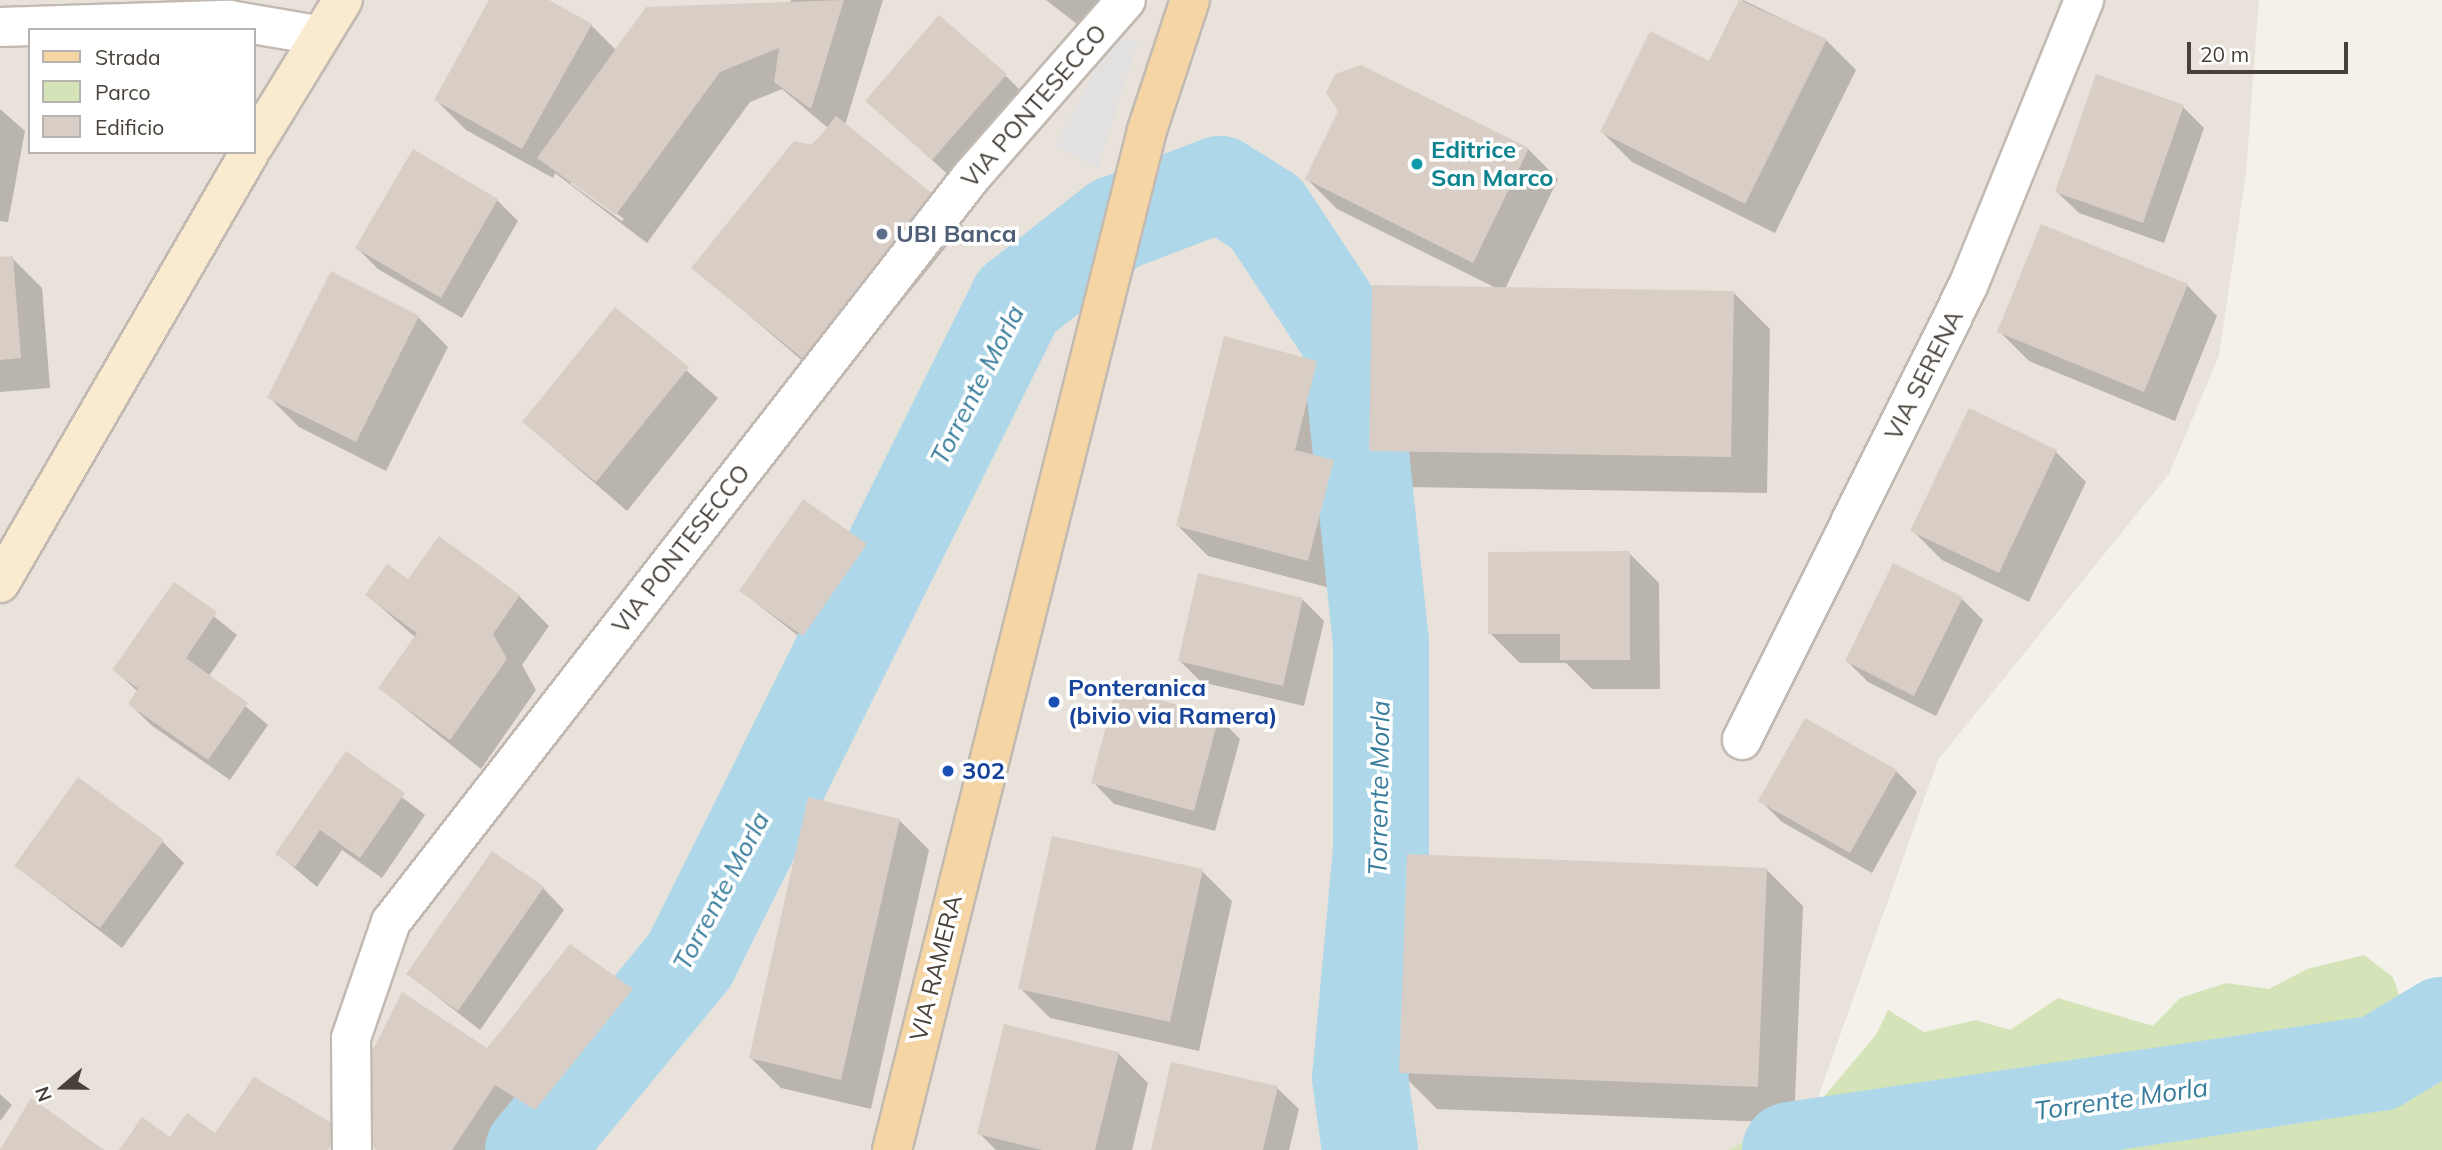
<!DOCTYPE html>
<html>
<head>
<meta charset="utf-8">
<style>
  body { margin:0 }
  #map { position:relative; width:2442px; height:1150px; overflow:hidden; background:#f4f1eb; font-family:Mulish,sans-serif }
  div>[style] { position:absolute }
  .residential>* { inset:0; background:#e8e2da }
  .green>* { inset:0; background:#d5e4b8 }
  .parking>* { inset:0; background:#e3e1df }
  .shadow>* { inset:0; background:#0003 }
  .river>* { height:96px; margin:-48px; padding:0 48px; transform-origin:48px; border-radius:48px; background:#aed8ea }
  .building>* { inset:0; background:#d8cec5 }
  .roads { filter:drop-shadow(2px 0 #c2bab2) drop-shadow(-2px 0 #c2bab2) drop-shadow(0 2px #c2bab2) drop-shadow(0 -2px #c2bab2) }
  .street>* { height:38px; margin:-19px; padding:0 19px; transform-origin:19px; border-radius:19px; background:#fff }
  .secondary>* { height:38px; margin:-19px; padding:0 19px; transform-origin:19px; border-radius:19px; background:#faebd0 }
  .primary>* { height:38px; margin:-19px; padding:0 19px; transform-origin:19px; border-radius:19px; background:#f5d5a4 }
  .dots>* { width:19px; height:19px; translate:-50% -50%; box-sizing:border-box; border:4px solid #fff; border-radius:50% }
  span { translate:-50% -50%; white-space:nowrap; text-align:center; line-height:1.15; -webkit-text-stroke:7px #fff; paint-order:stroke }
  .street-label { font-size:24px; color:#48413a }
  .culture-label { font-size:24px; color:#0d838f; font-weight:700 }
  .left { translate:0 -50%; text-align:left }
  .service-label { font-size:24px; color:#4e5e75; font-weight:700 }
  .transit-label { font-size:24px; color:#164399; font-weight:700 }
  .water-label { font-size:26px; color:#387c9c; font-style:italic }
  .legend { position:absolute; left:28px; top:28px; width:228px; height:126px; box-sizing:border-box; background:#fff; border:2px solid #b6b3b0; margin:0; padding:9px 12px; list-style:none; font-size:21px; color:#48413a }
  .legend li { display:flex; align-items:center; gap:14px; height:35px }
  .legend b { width:35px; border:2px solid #b6b3b0 }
  .north { position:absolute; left:28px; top:1052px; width:70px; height:70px; -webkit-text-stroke:5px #fff; paint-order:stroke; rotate:250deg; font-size:19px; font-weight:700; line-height:28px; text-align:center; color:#48413a }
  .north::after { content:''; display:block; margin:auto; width:24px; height:32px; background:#48413a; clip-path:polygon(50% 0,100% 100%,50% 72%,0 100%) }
  .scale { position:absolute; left:2187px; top:42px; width:161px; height:32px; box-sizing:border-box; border:4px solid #48413a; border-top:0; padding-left:9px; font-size:21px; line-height:24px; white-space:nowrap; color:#48413a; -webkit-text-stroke:5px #fff; paint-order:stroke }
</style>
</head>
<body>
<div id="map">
  <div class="residential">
    <i style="clip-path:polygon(evenodd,0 0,2259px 0,2246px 173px,2219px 356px,2169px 474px,1938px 760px,1815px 1106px,1728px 1150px,0 1150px,0 0,30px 30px,254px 30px,254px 152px,30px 152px,30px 30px)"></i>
  </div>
  <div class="green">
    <i style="clip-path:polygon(2364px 955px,2393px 977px,2402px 1003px,2442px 999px,2442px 1150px,1728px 1150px,1816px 1106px,1876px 1035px,1888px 1010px,1924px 1032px,1976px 1020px,2010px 1030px,2058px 998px,2153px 1026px,2180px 998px,2226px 983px,2269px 989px,2307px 969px)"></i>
  </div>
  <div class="parking">
    <i style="clip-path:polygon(1111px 39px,1139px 40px,1098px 169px,1054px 146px)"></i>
  </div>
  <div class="shadow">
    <i style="clip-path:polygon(evenodd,491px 0,546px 0,591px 25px,617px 51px,790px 6px,791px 0,883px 0,845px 125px,963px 226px,833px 387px,694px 268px,828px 128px,782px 89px,750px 102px,647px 243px,555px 173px,553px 178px,466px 130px,436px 100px,491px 0,571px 180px,624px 219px,622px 221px,571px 184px,571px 180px)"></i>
    <i style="clip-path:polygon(1046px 0,1112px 0,1086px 31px)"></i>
    <i style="clip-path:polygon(1743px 0,1826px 40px,1856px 70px,1775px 233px,1632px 162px,1602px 132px,1710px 63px)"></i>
    <i style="clip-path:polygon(1005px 75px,1026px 96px,954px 180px,867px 101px)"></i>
    <i style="clip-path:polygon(2183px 107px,2204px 128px,2164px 243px,2079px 213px,2057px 192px)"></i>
    <i style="clip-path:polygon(0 109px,25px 131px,8px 222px,0 221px)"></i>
    <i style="clip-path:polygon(1528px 149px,1558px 179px,1505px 289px,1733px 292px,1770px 329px,1767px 493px,1408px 487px,1371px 450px,1498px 289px,1337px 209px,1307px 179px)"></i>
    <i style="clip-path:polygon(497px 200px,518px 221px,462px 318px,378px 269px,357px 248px)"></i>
    <i style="clip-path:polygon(12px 258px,42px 288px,50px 388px,0 392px,0 259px)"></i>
    <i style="clip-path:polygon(2187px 285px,2217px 316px,2175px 421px,2029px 361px,1999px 331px)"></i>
    <i style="clip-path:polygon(616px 309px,718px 398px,627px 511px,524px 422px)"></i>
    <i style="clip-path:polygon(418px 317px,448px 347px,386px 471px,299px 427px,269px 397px)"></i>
    <i style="clip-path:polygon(1317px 362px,1347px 392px,1330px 460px,1363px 491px,1338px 590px,1208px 556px,1178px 526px)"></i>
    <i style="clip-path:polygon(1970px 410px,2056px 452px,2086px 482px,2029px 602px,1942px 560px,1912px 530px)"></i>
    <i style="clip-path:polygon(865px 545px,887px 566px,824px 656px,741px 591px)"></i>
    <i style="clip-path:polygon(1629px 553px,1659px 583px,1660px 689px,1592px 689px,1566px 663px,1520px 663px,1490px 633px)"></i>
    <i style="clip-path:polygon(409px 582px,519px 596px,549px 626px,522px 665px,536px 690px,481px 769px,380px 688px,416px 638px,367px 595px)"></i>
    <i style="clip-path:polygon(174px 584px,237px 635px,209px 676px,268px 725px,230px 780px,151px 725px,130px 704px,138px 692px,115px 670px)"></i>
    <i style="clip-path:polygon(1962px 599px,1983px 620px,1936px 716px,1868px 682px,1847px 661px)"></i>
    <i style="clip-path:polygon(1303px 600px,1324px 621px,1304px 706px,1201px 682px,1180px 661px)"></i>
    <i style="clip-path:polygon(1218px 717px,1240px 739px,1215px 831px,1114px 804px,1093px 782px)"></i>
    <i style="clip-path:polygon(346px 754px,425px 815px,382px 878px,342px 850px,317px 887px,277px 853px)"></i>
    <i style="clip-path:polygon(1896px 771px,1917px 792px,1872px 873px,1782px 822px,1761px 801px)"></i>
    <i style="clip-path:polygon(899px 820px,929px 850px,871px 1109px,781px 1088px,751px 1058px)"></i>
    <i style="clip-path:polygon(163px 842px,184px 863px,122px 948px,16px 866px)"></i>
    <i style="clip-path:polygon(1766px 869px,1803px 906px,1794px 1123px,1437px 1109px,1400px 1072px)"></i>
    <i style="clip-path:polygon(1202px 871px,1232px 901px,1199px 1051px,1050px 1018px,1020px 988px)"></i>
    <i style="clip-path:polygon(543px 888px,564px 910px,480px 1030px,408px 974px)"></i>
    <i style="clip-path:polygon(571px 946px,662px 1021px,566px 1138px,525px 1114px,501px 1150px,378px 1150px,487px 1050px)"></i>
    <i style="clip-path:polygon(1118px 1053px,1148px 1083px,1132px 1150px,996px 1150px,979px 1133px)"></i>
    <i style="clip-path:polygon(1277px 1088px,1299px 1109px,1289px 1150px,1153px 1150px)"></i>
    <i style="clip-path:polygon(0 1094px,12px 1105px,0 1121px)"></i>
    <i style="clip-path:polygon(32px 1101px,101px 1150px,0 1150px)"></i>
  </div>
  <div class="river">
    <i style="left:533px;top:1150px;width:246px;rotate:-50.4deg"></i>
    <i style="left:690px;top:960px;width:736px;rotate:-63.61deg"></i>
    <i style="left:1017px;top:301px;width:125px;rotate:-38.2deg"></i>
    <i style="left:1115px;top:224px;width:112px;rotate:-20.9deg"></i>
    <i style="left:1220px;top:184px;width:54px;rotate:32.2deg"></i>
    <i style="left:1266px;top:213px;width:151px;rotate:56.6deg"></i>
    <i style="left:1349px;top:339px;width:305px;rotate:84deg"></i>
    <i style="left:1381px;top:642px;width:207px;rotate:90deg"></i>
    <i style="left:1381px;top:849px;width:230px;rotate:95.2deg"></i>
    <i style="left:1360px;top:1078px;width:73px;rotate:82.1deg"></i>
    <i style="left:1790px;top:1150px;width:595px;rotate:-8.4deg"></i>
    <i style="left:2379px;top:1063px;width:74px;rotate:-31.1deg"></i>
  </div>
  <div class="building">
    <i style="clip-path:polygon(489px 0,549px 0,592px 24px,522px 149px,434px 100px)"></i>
    <i style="clip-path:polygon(844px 0,811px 109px,774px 82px,779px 48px,720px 72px,616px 215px,537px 158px,646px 7px)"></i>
    <i style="clip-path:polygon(1739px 0,1827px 39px,1745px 204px,1600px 132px,1650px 31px,1709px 61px)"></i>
    <i style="clip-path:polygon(939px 15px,1007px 74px,932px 160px,865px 101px)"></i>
    <i style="clip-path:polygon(1361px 65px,1529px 148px,1473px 263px,1305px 179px,1338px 111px,1326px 93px,1335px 74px)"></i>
    <i style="clip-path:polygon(2096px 74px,2184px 105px,2143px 223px,2055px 192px)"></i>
    <i style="clip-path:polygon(836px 116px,934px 195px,802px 358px,691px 268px,794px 141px,813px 145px)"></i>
    <i style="clip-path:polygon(413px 149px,498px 199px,441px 298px,355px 248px)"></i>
    <i style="clip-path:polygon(2041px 224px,2188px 284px,2144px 392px,1997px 332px)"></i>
    <i style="clip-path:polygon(13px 256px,21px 358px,0 360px,0 257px)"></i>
    <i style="clip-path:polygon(331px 271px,419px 316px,356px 442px,267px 398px)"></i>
    <i style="clip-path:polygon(1372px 285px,1734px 291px,1731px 457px,1369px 451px)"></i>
    <i style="clip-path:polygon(615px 307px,689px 367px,596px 482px,522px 422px)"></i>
    <i style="clip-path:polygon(1224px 336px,1317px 361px,1295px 450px,1334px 460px,1308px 561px,1176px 526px)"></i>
    <i style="clip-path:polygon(1969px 408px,2057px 450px,1999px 573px,1910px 531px)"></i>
    <i style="clip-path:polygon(803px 499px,867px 544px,803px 636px,739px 591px)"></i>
    <i style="clip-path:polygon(439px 536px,520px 595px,493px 634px,507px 659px,450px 740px,378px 688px,417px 633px,365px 595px,387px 564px,408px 579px)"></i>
    <i style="clip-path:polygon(1630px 551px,1630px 660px,1560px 660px,1560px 634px,1488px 634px,1488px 552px)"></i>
    <i style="clip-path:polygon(1893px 563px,1963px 597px,1914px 696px,1845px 661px)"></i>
    <i style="clip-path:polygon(1198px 573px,1303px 598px,1283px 686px,1178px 661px)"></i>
    <i style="clip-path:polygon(174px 582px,217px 612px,186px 658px,248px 703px,208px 760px,128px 704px,138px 688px,112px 670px)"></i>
    <i style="clip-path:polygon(1116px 688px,1219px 716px,1194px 811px,1091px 783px)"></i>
    <i style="clip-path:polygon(1805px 718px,1897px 770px,1850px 853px,1758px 801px)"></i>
    <i style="clip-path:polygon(346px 751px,405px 793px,360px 858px,320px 830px,295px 867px,275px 854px)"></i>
    <i style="clip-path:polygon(78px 777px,164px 840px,100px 928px,14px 866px)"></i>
    <i style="clip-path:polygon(808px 797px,900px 819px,841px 1080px,749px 1058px)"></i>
    <i style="clip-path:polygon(1052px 836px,1203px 869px,1170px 1022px,1018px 989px)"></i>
    <i style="clip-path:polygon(492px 851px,544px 887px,458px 1011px,406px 974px)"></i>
    <i style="clip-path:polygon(1407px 854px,1767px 868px,1758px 1087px,1399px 1073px)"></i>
    <i style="clip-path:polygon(570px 944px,633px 989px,535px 1110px,495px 1085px,452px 1150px,376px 1150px,359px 1125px,359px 1077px,402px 992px,487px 1048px)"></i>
    <i style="clip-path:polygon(1004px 1024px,1119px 1052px,1095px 1150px,1042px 1150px,977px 1134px)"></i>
    <i style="clip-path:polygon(1171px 1062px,1278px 1086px,1263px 1150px,1151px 1150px)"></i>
    <i style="clip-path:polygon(254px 1077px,342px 1129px,328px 1150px,119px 1150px,142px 1117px,170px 1137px,187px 1113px,215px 1133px)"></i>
    <i style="clip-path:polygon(31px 1098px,104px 1150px,0 1150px)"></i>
  </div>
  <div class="roads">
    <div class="street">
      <i style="left:0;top:27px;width:229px;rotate:-1.8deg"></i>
      <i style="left:229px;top:20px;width:89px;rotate:9.7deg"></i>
      <i style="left:1742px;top:740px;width:507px;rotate:-63.54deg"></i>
      <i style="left:1968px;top:286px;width:309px;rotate:-67.9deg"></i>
      <i style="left:352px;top:1150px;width:112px;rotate:-90.5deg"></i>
      <i style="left:351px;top:1038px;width:123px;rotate:-71deg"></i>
      <i style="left:391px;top:922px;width:944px;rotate:-52.1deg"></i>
      <i style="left:971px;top:177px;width:235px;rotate:-48.8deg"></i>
    </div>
    <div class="secondary">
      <i style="left:254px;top:145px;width:170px;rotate:-58.5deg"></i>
      <i style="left:0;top:583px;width:498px;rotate:-59.9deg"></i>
    </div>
    <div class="primary">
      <i style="left:892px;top:1150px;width:1051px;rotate:-75.96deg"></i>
      <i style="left:1147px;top:130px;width:137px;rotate:-71.7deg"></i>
    </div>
  </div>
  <div class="dots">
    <i style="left:1417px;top:164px;background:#0f9aa8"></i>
    <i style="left:882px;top:234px;background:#5c6f8a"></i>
    <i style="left:1054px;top:702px;background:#1a4fb4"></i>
    <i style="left:948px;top:771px;background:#1a4fb4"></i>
  </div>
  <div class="street-label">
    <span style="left:1034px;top:106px;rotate:-49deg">VIA PONTESECCO</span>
    <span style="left:1924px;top:375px;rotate:-63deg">VIA SERENA</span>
    <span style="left:681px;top:549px;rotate:-52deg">VIA PONTESECCO</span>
    <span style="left:936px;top:968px;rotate:-76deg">VIA RAMERA</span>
  </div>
  <div class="culture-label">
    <span class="left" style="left:1431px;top:164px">Editrice<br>San Marco</span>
  </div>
  <div class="service-label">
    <span class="left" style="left:896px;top:234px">UBI Banca</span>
  </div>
  <div class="transit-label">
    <span class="left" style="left:1068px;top:702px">Ponteranica<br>(bivio via Ramera)</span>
    <span class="left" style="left:962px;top:771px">302</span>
  </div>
  <div class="water-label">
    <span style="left:977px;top:385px;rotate:-63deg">Torrente Morla</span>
    <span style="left:1379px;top:788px;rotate:-89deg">Torrente Morla</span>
    <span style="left:721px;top:891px;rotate:-62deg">Torrente Morla</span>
    <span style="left:2121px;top:1099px;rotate:-8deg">Torrente Morla</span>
  </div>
  <ul class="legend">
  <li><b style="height:9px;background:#f5d5a4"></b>Strada</li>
  <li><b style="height:19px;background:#d5e4b8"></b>Parco</li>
  <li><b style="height:19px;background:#d8cec5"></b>Edificio</li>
  </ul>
  <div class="north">N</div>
  <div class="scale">20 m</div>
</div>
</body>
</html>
